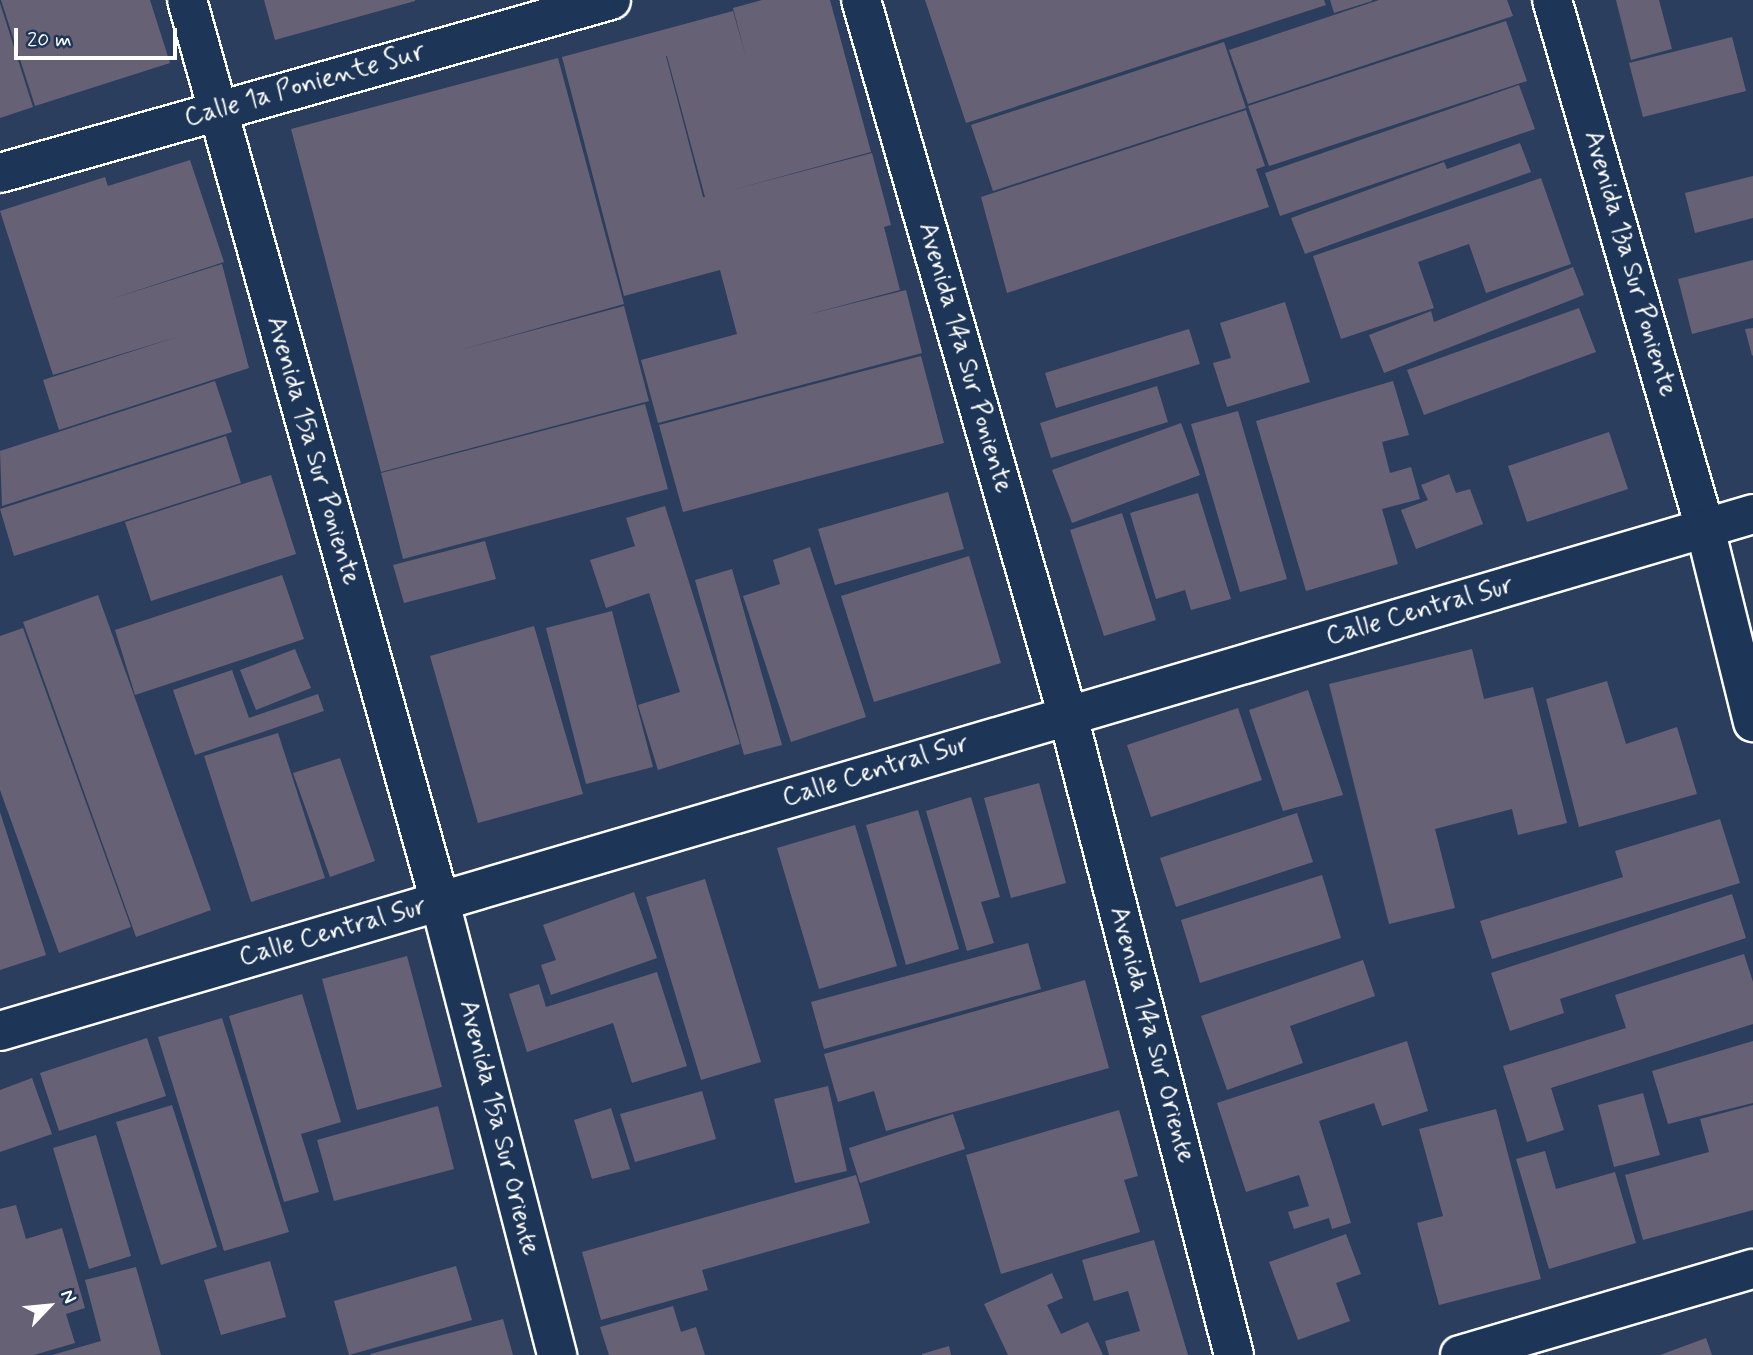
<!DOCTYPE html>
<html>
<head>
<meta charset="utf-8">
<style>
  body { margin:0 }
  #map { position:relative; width:1753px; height:1355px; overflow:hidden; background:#2c3e5d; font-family:Mynerve,sans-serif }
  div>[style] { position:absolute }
  .building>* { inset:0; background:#676176 }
  .roads { filter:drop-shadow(2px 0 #fff) drop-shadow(-2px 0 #fff) drop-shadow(0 2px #fff) drop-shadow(0 -2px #fff) }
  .minor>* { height:38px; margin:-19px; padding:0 19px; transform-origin:19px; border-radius:19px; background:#1d3557 }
  .tertiary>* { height:38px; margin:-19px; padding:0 19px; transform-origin:19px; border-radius:19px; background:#1d3557 }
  span { translate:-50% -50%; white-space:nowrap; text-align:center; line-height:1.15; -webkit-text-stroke:5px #1d3557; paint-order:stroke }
  .street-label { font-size:26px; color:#fff }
  .north { position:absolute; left:14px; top:1271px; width:70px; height:70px; -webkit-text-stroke:5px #1d3557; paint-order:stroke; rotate:64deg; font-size:19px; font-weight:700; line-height:28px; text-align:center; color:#fff }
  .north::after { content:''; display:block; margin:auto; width:24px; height:32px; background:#fff; clip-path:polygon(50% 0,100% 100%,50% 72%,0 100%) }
  .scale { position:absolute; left:14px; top:28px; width:163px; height:32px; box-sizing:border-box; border:4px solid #fff; border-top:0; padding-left:9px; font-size:21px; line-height:24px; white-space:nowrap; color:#fff; -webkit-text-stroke:5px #1d3557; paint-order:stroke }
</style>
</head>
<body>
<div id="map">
  <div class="building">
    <i style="clip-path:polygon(1px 0,150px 0,170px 63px,35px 106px)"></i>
    <i style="clip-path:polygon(264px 0,415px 0,415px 1px,275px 40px)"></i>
    <i style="clip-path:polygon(evenodd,762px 0,830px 0,871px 152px,728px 191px,872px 153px,891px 225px,884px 227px,900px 290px,806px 315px,906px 290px,922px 353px,658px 423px,641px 360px,737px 334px,720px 270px,624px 296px,562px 57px,733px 11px,746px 57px,733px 8px,762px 0,666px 56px,667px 56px,705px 197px,703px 197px,666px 56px)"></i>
    <i style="clip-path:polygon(925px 0,1324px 0,1326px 5px,966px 123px)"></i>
    <i style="clip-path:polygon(1330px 0,1372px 0,1372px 1px,1334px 13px)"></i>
    <i style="clip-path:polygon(1379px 0,1507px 0,1513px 16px,1248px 104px,1229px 50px)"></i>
    <i style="clip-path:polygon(1616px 0,1659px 0,1672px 49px,1631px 60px)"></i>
    <i style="clip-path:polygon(0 3px,33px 107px,0 118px)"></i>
    <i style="clip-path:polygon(1506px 21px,1527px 81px,1269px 166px,1248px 106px)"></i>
    <i style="clip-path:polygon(1732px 37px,1746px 91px,1643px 117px,1629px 63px)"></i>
    <i style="clip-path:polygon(1224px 42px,1246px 108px,993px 191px,971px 125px)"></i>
    <i style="clip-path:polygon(558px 58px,624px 304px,456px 351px,624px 306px,649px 401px,381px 472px,291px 129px)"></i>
    <i style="clip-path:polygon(1519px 85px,1535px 129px,1280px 216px,1265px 173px)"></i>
    <i style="clip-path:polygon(1246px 110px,1265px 166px,1256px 169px,1269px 207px,1007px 293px,981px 197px)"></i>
    <i style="clip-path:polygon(1520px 143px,1531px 172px,1305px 254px,1291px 218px,1444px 162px,1447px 169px)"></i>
    <i style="clip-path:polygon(190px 160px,224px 262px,108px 300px,222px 264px,249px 368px,59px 430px,43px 380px,180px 336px,53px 375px,0 211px,105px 177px,108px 186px)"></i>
    <i style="clip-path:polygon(1753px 176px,1753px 218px,1695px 233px,1685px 193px)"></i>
    <i style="clip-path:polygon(1541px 178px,1571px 264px,1486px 293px,1469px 244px,1418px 262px,1434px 308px,1341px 339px,1313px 256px)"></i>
    <i style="clip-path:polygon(1753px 260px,1753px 318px,1692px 334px,1678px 279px)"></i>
    <i style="clip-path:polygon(1573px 267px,1584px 295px,1384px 373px,1369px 335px,1431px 311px,1434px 322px)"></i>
    <i style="clip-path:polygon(1285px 302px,1310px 382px,1227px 407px,1213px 363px,1231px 358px,1220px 323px)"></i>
    <i style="clip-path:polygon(1579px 308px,1596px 352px,1424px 415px,1407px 370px)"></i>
    <i style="clip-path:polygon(1753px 328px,1753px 355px,1752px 356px,1745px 329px)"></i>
    <i style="clip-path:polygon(1189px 329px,1200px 364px,1056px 408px,1045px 373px)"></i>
    <i style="clip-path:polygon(921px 356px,944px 443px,683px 512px,659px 425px)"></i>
    <i style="clip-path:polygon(215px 381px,232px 432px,2px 506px,0 451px)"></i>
    <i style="clip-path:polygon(1393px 381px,1409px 435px,1382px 442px,1390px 473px,1411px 467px,1420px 499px,1382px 509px,1398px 564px,1306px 591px,1256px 421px)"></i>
    <i style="clip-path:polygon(1157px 386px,1168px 422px,1051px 458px,1040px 423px)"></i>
    <i style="clip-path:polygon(645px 404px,668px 489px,403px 559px,381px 473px)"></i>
    <i style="clip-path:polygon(1238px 411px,1287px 579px,1240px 592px,1191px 424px)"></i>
    <i style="clip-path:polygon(1181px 423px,1200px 475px,1072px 523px,1052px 470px)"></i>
    <i style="clip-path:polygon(1609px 432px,1628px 489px,1527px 522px,1508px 466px)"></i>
    <i style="clip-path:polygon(226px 436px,241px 483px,14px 556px,0 509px)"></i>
    <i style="clip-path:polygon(1449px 474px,1456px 493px,1470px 489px,1483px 524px,1416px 549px,1401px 510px,1428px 500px,1421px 485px)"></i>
    <i style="clip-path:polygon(271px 475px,296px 554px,151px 601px,125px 522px)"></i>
    <i style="clip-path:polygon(948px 492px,964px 549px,835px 585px,818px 529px)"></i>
    <i style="clip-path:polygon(1198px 493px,1231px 599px,1191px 610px,1185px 590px,1156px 599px,1130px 513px)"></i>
    <i style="clip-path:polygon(665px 506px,740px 744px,658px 770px,638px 705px,680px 692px,649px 593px,606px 608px,590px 560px,635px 546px,626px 518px)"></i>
    <i style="clip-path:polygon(1122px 513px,1156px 620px,1104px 636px,1070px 530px)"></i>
    <i style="clip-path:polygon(485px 541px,496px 579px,404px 603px,393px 565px)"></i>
    <i style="clip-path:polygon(810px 547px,866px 717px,791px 742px,743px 596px,780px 584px,773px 560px)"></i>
    <i style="clip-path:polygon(969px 556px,1001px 663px,874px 702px,841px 596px)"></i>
    <i style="clip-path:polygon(732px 569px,782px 745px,744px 755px,695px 580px)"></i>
    <i style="clip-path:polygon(282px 575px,304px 639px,135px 695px,115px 630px)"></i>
    <i style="clip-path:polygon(98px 595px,211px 910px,136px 937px,23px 622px)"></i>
    <i style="clip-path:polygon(612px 611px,653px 767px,586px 784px,546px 628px)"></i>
    <i style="clip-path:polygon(534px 626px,583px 794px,478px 823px,430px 656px)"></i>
    <i style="clip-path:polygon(23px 628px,131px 927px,59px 953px,0 790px,0 636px)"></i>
    <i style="clip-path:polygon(295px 649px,311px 688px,256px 710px,240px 670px)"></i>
    <i style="clip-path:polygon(1472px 649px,1484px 699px,1533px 687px,1567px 823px,1518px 835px,1512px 809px,1435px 829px,1455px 908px,1389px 924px,1329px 684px)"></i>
    <i style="clip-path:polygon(232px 670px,249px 718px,318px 694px,324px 711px,195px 755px,173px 690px)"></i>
    <i style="clip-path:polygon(1607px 681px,1626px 744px,1677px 727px,1697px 794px,1579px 827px,1546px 699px)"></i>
    <i style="clip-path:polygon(1308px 690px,1343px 795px,1283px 811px,1249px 710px)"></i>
    <i style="clip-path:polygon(1238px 708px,1262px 780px,1151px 817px,1127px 745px)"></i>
    <i style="clip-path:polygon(278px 733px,325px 878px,251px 902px,204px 756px)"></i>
    <i style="clip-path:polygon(340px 758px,375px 861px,330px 877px,293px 773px)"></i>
    <i style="clip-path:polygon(1039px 783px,1066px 883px,1011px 898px,984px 798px)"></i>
    <i style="clip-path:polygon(971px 797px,1000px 897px,981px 902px,994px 943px,967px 951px,926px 811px)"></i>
    <i style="clip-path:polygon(918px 810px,959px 949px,906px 965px,866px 825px)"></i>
    <i style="clip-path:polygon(0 812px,46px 955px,0 970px)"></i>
    <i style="clip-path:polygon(1297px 813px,1313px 862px,1176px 907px,1160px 858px)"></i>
    <i style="clip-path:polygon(1720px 819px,1740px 883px,1492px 959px,1480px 921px,1623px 877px,1615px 851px)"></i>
    <i style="clip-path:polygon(855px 825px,897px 966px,819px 989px,777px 848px)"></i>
    <i style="clip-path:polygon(1322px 875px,1341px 938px,1200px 983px,1181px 920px)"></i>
    <i style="clip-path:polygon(705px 879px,761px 1062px,701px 1080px,646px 897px)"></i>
    <i style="clip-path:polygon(634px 892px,657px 958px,551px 995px,541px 965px,556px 960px,543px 925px)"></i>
    <i style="clip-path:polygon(1732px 894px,1746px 938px,1560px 999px,1564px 1013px,1510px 1031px,1491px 973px)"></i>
    <i style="clip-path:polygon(1028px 943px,1041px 989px,824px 1049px,811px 1002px)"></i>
    <i style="clip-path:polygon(1744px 954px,1753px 982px,1753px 1024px,1551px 1088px,1564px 1130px,1527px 1142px,1503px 1066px,1626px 1028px,1615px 995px)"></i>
    <i style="clip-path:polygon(407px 956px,442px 1087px,357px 1110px,322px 979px)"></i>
    <i style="clip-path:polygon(1363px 960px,1375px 996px,1290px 1026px,1303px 1063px,1227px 1090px,1201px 1016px)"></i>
    <i style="clip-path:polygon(657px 972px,687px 1066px,632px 1083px,613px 1023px,527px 1052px,509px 994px,539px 984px,546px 1007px)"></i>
    <i style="clip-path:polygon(1085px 980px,1109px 1068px,886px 1131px,874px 1091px,838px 1102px,824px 1054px)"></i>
    <i style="clip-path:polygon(302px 994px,341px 1122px,301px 1134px,319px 1192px,284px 1202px,229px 1016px)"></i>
    <i style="clip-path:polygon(222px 1018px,289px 1232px,224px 1251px,158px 1037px)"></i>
    <i style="clip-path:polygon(147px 1038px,166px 1096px,59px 1131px,40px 1073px)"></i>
    <i style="clip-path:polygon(1407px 1041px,1428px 1111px,1382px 1126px,1374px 1103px,1319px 1121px,1351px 1223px,1332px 1229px,1329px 1218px,1294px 1229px,1288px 1212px,1309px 1206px,1299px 1175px,1246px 1192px,1217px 1103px)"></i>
    <i style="clip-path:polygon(1753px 1041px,1753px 1103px,1668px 1124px,1652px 1071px)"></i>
    <i style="clip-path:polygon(32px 1078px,52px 1134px,0 1152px,0 1090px)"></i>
    <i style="clip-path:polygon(828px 1086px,847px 1171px,795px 1183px,774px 1099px)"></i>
    <i style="clip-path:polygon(702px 1091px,716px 1139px,635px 1162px,620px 1114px)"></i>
    <i style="clip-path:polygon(1643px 1093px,1660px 1155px,1614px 1167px,1598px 1105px)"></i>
    <i style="clip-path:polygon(172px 1105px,217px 1247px,161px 1265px,116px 1122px)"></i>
    <i style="clip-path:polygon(1753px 1105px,1753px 1210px,1643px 1240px,1625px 1175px,1709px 1152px,1700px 1119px)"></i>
    <i style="clip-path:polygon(438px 1106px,454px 1169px,334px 1201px,317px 1140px)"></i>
    <i style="clip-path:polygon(611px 1108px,630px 1169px,592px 1179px,574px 1120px)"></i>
    <i style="clip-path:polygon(1496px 1109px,1541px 1279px,1439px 1305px,1417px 1223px,1443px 1216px,1419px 1129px)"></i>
    <i style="clip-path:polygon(1119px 1110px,1138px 1176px,1124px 1180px,1140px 1232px,1001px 1274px,966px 1155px)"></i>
    <i style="clip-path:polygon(953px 1114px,965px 1149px,860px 1183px,849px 1148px)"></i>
    <i style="clip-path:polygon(96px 1135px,131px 1256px,89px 1269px,53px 1148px)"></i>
    <i style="clip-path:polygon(1545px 1151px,1556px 1189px,1615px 1172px,1636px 1243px,1549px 1269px,1516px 1159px)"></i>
    <i style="clip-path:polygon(856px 1175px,870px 1223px,702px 1270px,708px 1290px,601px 1320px,582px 1252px)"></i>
    <i style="clip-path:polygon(16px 1205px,26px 1239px,62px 1228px,85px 1308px,66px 1314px,75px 1343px,34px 1355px,0 1355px,0 1209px)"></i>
    <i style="clip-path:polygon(1346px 1234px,1361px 1274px,1336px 1283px,1350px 1321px,1298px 1340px,1269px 1262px)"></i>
    <i style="clip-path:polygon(1154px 1240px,1188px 1355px,1109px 1355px,1105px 1341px,1140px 1331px,1128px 1291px,1094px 1301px,1082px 1260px)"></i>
    <i style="clip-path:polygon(270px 1261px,286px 1317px,221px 1335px,204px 1280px)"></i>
    <i style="clip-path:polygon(456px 1266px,472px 1320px,349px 1355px,334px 1301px)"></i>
    <i style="clip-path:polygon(136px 1267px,161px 1355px,52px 1355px,101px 1341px,85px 1280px)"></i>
    <i style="clip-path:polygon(1052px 1273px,1063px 1298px,1047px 1305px,1061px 1334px,1088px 1322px,1103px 1355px,1008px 1355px,984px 1304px)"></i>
    <i style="clip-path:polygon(673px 1306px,681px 1332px,696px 1327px,705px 1355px,609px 1355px,600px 1327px)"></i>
    <i style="clip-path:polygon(503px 1319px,513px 1355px,371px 1355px,370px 1354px)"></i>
    <i style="clip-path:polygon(1706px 1338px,1712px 1355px,1660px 1355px)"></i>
    <i style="clip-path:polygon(949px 1346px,951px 1355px,922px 1355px,922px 1354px)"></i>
  </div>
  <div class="roads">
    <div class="minor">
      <i style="left:187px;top:0;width:937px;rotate:74.33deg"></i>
      <i style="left:440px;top:902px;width:468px;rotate:75.5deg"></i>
      <i style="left:861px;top:0;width:745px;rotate:73.88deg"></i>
      <i style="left:1068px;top:716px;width:660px;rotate:75.44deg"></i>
      <i style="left:1552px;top:0;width:550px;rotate:73.84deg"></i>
      <i style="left:1705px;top:528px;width:200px;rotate:76.1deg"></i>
      <i style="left:1460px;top:1355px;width:305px;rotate:-16.4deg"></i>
    </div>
    <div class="tertiary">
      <i style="left:0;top:173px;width:635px;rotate:-15.81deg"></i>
      <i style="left:0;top:1031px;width:1828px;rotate:-16.43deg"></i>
    </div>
  </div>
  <div class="street-label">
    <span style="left:305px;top:86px;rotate:-16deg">Calle 1a Poniente Sur</span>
    <span style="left:1629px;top:264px;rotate:74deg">Avenida 13a Sur Poniente</span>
    <span style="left:964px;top:358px;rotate:74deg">Avenida 14a Sur Poniente</span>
    <span style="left:312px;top:451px;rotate:74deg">Avenida 15a Sur Poniente</span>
    <span style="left:1420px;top:612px;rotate:-16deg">Calle Central Sur</span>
    <span style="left:876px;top:772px;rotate:-17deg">Calle Central Sur</span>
    <span style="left:333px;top:933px;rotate:-16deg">Calle Central Sur</span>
    <span style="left:1151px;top:1035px;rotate:75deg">Avenida 14a Sur Oriente</span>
    <span style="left:498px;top:1128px;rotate:76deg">Avenida 15a Sur Oriente</span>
  </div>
  <div class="north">N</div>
  <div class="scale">20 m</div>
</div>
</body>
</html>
